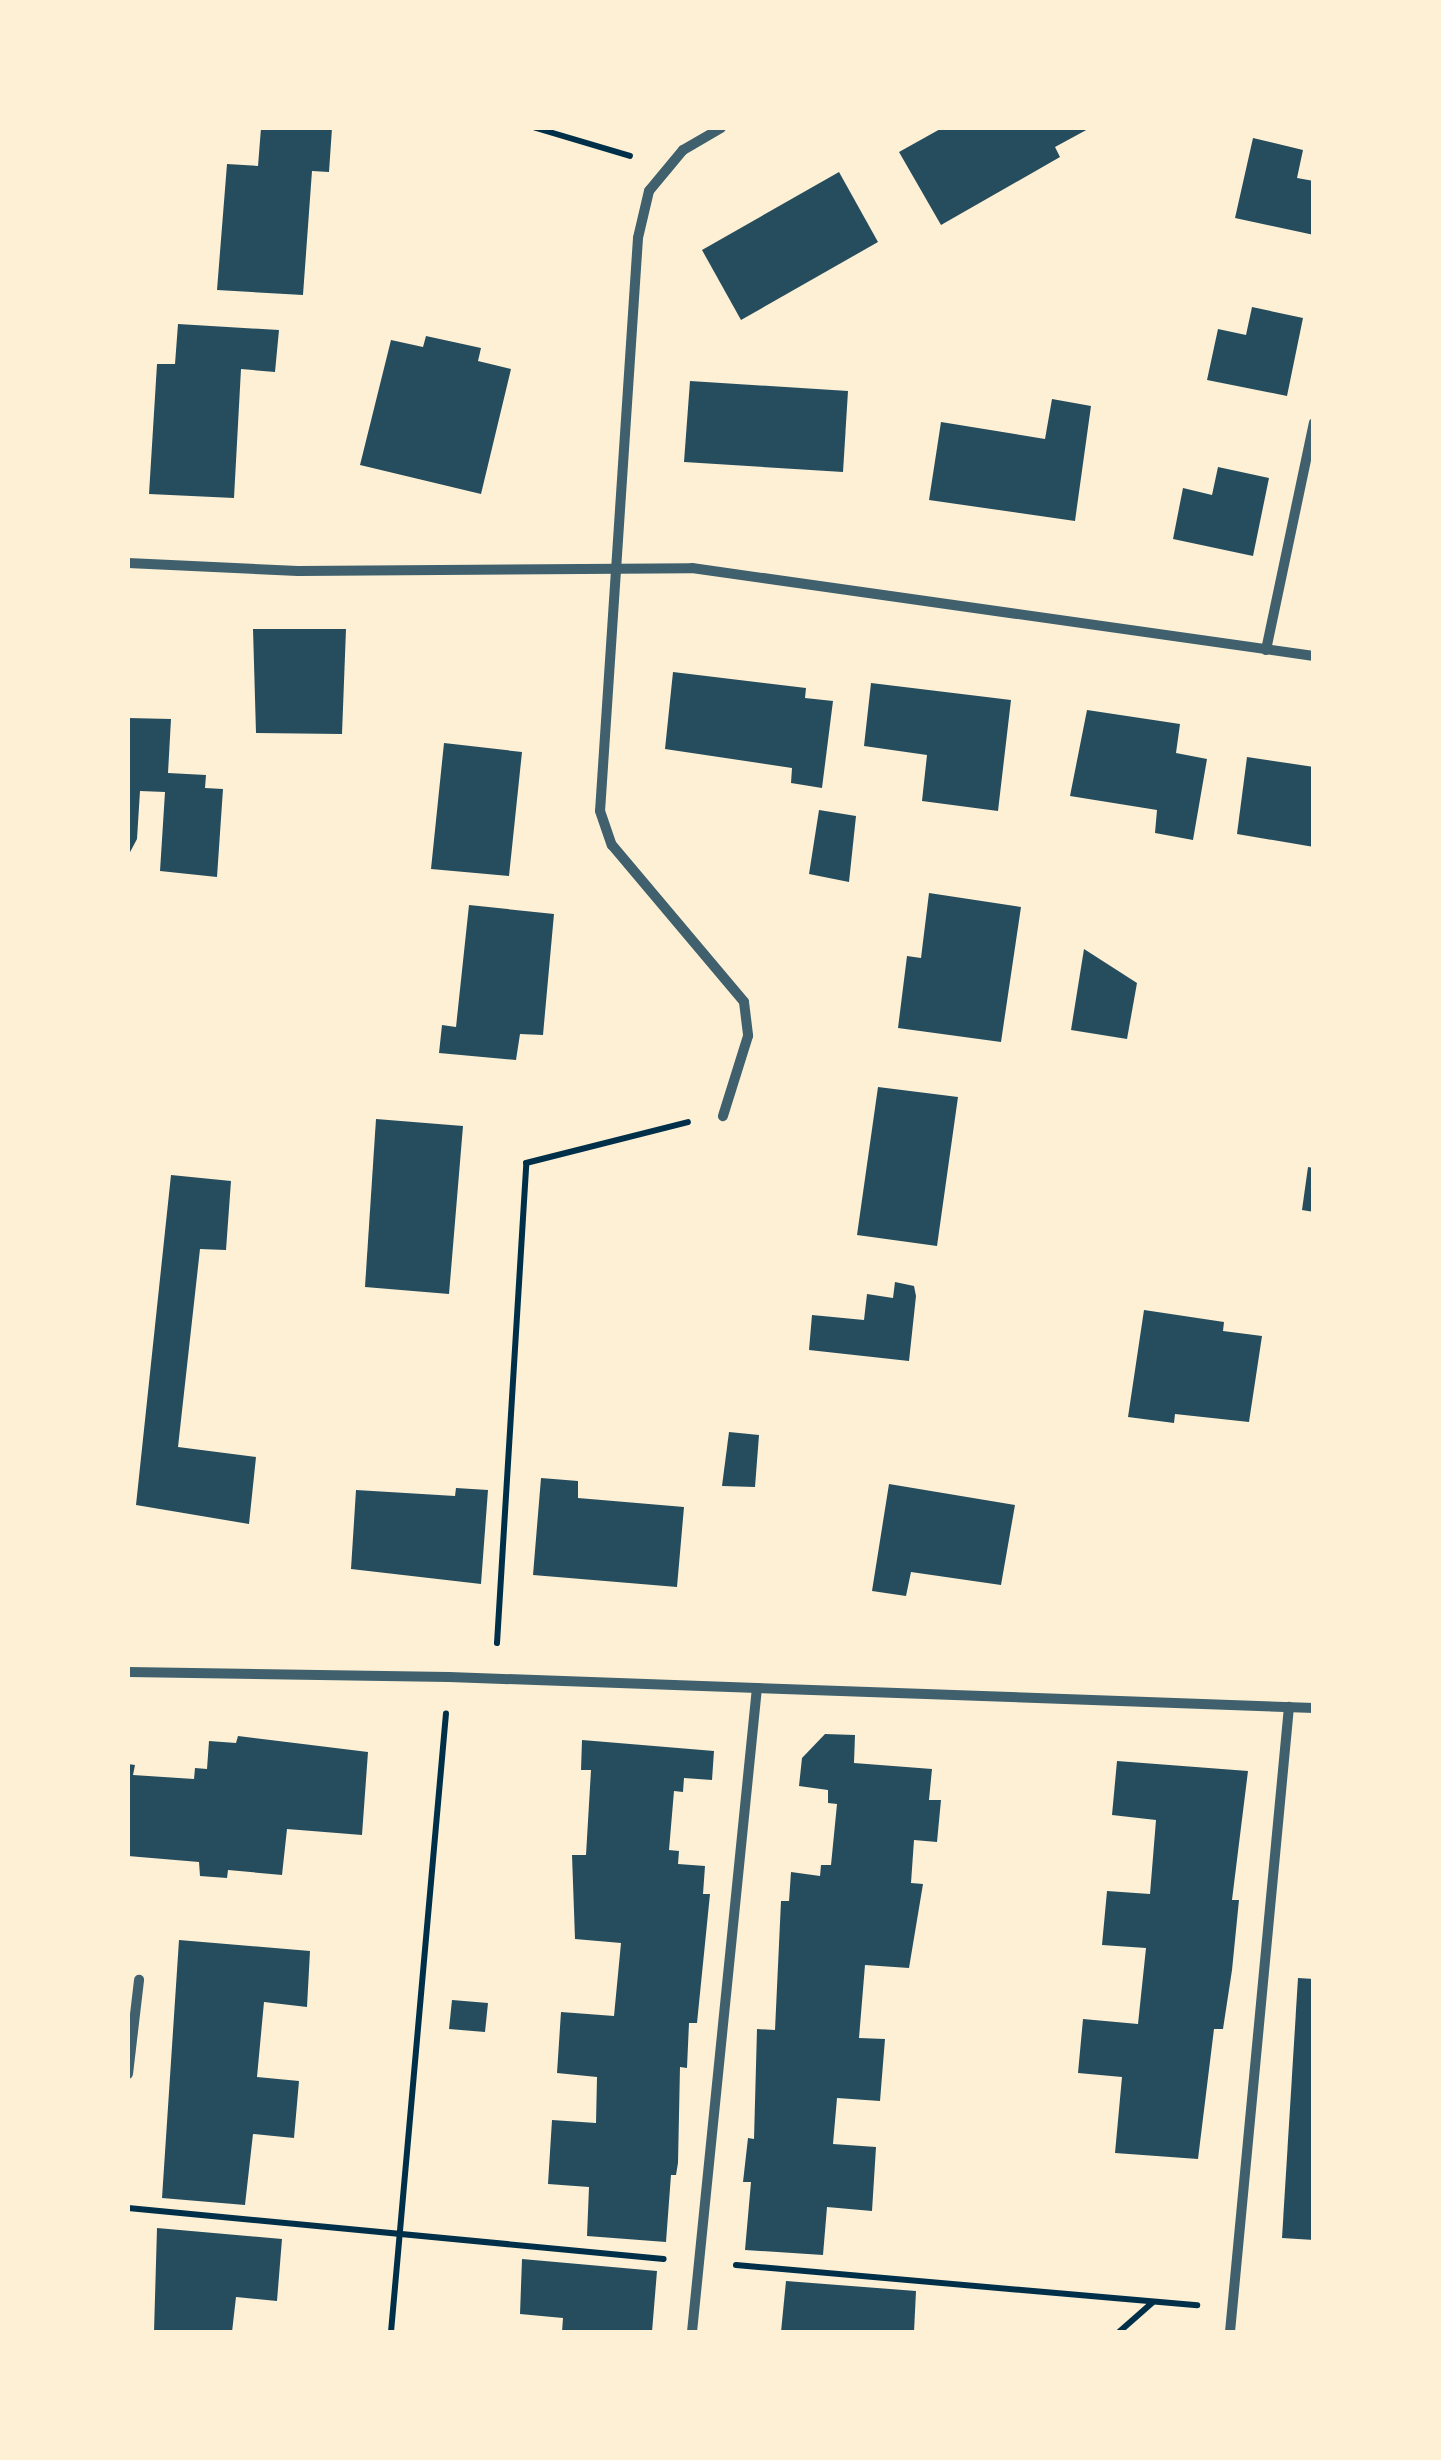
<!DOCTYPE html>
<html>
<head>
<meta charset="utf-8">
<style>
  body { margin:0 }
  #map { position:relative; width:1441px; height:2460px; overflow:hidden; background:#fdf0d5; font-family:"Alegreya Sans",sans-serif }
  div>[style] { position:absolute }
  .building>* { inset:0; background:#264d5e }
  .path>* { height:6px; margin:-3px; padding:0 3px; transform-origin:3px; border-radius:3px; background:#003049 }
  .minor>* { height:10px; margin:-5px; padding:0 5px; transform-origin:5px; border-radius:5px; background:#3f606c }
  span { translate:-50% -50%; white-space:nowrap; text-align:center; line-height:1.15; -webkit-text-stroke:8px #fdf0d5; paint-order:stroke }
  .frame { position:absolute; inset:0; border:130px solid #fdf0d5; pointer-events:none }
</style>
</head>
<body>
<div id="map">
  <div class="building">
    <i style="clip-path:polygon(261px 128px,332px 128px,329px 172px,312px 171px,303px 295px,217px 290px,227px 164px,258px 166px)"></i>
    <i style="clip-path:polygon(942px 128px,1090px 128px,1055px 147px,1060px 157px,941px 225px,899px 152px)"></i>
    <i style="clip-path:polygon(1253px 138px,1303px 150px,1297px 178px,1314px 181px,1314px 235px,1235px 218px)"></i>
    <i style="clip-path:polygon(839px 172px,878px 242px,741px 320px,702px 250px)"></i>
    <i style="clip-path:polygon(1252px 307px,1303px 318px,1287px 396px,1207px 380px,1218px 329px,1246px 335px)"></i>
    <i style="clip-path:polygon(178px 324px,279px 330px,275px 372px,241px 369px,234px 498px,149px 494px,157px 364px,175px 364px)"></i>
    <i style="clip-path:polygon(426px 336px,481px 348px,478px 361px,511px 369px,481px 494px,360px 465px,391px 340px,423px 347px)"></i>
    <i style="clip-path:polygon(690px 381px,848px 391px,843px 472px,684px 462px)"></i>
    <i style="clip-path:polygon(1052px 399px,1091px 406px,1075px 521px,929px 500px,941px 422px,1045px 439px)"></i>
    <i style="clip-path:polygon(1218px 467px,1269px 478px,1253px 556px,1173px 539px,1183px 488px,1212px 495px)"></i>
    <i style="clip-path:polygon(253px 629px,346px 629px,342px 734px,256px 733px)"></i>
    <i style="clip-path:polygon(673px 672px,806px 688px,805px 698px,833px 701px,822px 788px,791px 783px,792px 768px,665px 749px)"></i>
    <i style="clip-path:polygon(871px 683px,1011px 700px,998px 811px,922px 801px,927px 755px,864px 746px)"></i>
    <i style="clip-path:polygon(1087px 710px,1180px 724px,1176px 753px,1207px 759px,1193px 840px,1155px 833px,1157px 810px,1070px 796px)"></i>
    <i style="clip-path:polygon(128px 718px,171px 719px,168px 773px,206px 775px,205px 788px,223px 789px,217px 877px,160px 871px,165px 792px,140px 791px,137px 839px,128px 856px)"></i>
    <i style="clip-path:polygon(444px 743px,522px 752px,509px 876px,431px 869px)"></i>
    <i style="clip-path:polygon(1247px 757px,1314px 767px,1314px 847px,1237px 834px)"></i>
    <i style="clip-path:polygon(819px 810px,856px 816px,849px 882px,809px 874px)"></i>
    <i style="clip-path:polygon(929px 893px,1021px 907px,1001px 1042px,898px 1028px,907px 956px,921px 958px)"></i>
    <i style="clip-path:polygon(469px 905px,554px 914px,543px 1035px,520px 1034px,516px 1060px,439px 1053px,442px 1025px,456px 1027px)"></i>
    <i style="clip-path:polygon(1084px 949px,1137px 983px,1127px 1039px,1071px 1030px)"></i>
    <i style="clip-path:polygon(878px 1087px,958px 1097px,937px 1246px,857px 1235px)"></i>
    <i style="clip-path:polygon(376px 1119px,463px 1126px,449px 1294px,365px 1287px)"></i>
    <i style="clip-path:polygon(1308px 1167px,1314px 1168px,1314px 1212px,1302px 1210px)"></i>
    <i style="clip-path:polygon(171px 1175px,231px 1181px,226px 1250px,200px 1249px,178px 1447px,256px 1457px,249px 1524px,136px 1505px)"></i>
    <i style="clip-path:polygon(895px 1282px,914px 1286px,916px 1296px,909px 1361px,809px 1350px,812px 1315px,864px 1320px,867px 1294px,893px 1298px)"></i>
    <i style="clip-path:polygon(1144px 1310px,1224px 1322px,1223px 1331px,1262px 1336px,1249px 1422px,1175px 1414px,1174px 1423px,1128px 1417px)"></i>
    <i style="clip-path:polygon(729px 1432px,759px 1435px,755px 1487px,722px 1486px)"></i>
    <i style="clip-path:polygon(541px 1478px,578px 1481px,578px 1498px,684px 1507px,677px 1587px,533px 1575px)"></i>
    <i style="clip-path:polygon(889px 1484px,1015px 1505px,1001px 1585px,911px 1572px,906px 1596px,872px 1591px)"></i>
    <i style="clip-path:polygon(456px 1488px,488px 1490px,481px 1584px,351px 1569px,356px 1490px,455px 1496px)"></i>
    <i style="clip-path:polygon(825px 1734px,855px 1735px,854px 1763px,932px 1769px,929px 1800px,941px 1800px,937px 1842px,914px 1840px,911px 1883px,923px 1884px,909px 1968px,865px 1965px,859px 2038px,885px 2039px,880px 2101px,837px 2098px,833px 2144px,876px 2147px,872px 2211px,827px 2207px,823px 2255px,745px 2250px,751px 2182px,743px 2182px,748px 2138px,754px 2139px,757px 2029px,775px 2030px,781px 1901px,789px 1901px,791px 1872px,820px 1876px,821px 1865px,831px 1865px,837px 1804px,828px 1803px,828px 1790px,799px 1786px,802px 1758px)"></i>
    <i style="clip-path:polygon(238px 1736px,368px 1752px,362px 1835px,287px 1829px,282px 1875px,228px 1870px,227px 1878px,200px 1876px,199px 1862px,128px 1856px,128px 1764px,135px 1765px,133px 1775px,194px 1779px,195px 1768px,207px 1769px,209px 1741px,236px 1743px)"></i>
    <i style="clip-path:polygon(582px 1740px,714px 1751px,712px 1780px,684px 1778px,683px 1792px,674px 1791px,669px 1850px,679px 1851px,678px 1864px,705px 1866px,703px 1894px,710px 1894px,697px 2023px,689px 2023px,687px 2068px,680px 2067px,678px 2163px,676px 2175px,671px 2175px,666px 2242px,587px 2236px,589px 2187px,548px 2184px,552px 2120px,596px 2123px,597px 2077px,557px 2073px,561px 2012px,614px 2016px,621px 1943px,575px 1939px,572px 1855px,586px 1855px,591px 1770px,581px 1770px)"></i>
    <i style="clip-path:polygon(1117px 1761px,1248px 1771px,1232px 1900px,1239px 1900px,1232px 1970px,1223px 2029px,1214px 2029px,1198px 2159px,1115px 2153px,1122px 2077px,1078px 2073px,1083px 2019px,1138px 2024px,1146px 1948px,1102px 1945px,1107px 1891px,1150px 1894px,1156px 1820px,1112px 1815px)"></i>
    <i style="clip-path:polygon(179px 1940px,310px 1951px,307px 2007px,264px 2002px,257px 2077px,299px 2081px,294px 2138px,253px 2134px,245px 2205px,162px 2198px)"></i>
    <i style="clip-path:polygon(1298px 1978px,1314px 1979px,1314px 2240px,1282px 2238px)"></i>
    <i style="clip-path:polygon(452px 2000px,488px 2003px,485px 2032px,449px 2029px)"></i>
    <i style="clip-path:polygon(157px 2228px,282px 2239px,277px 2301px,236px 2297px,232px 2332px,154px 2332px)"></i>
    <i style="clip-path:polygon(522px 2259px,657px 2271px,652px 2332px,562px 2332px,563px 2318px,520px 2314px)"></i>
    <i style="clip-path:polygon(786px 2281px,916px 2291px,914px 2332px,781px 2332px)"></i>
  </div>
  <div class="path">
    <i style="left:536px;top:128px;width:98px;rotate:16.6deg"></i>
    <i style="left:497px;top:1643px;width:481px;rotate:-86.5deg"></i>
    <i style="left:526px;top:1163px;width:167px;rotate:-14.2deg"></i>
    <i style="left:128px;top:2208px;width:538px;rotate:5.44deg"></i>
    <i style="left:736px;top:2265px;width:463px;rotate:5deg"></i>
    <i style="left:391px;top:2332px;width:621px;rotate:-84.92deg"></i>
    <i style="left:1119px;top:2332px;width:45px;rotate:-41.4deg"></i>
  </div>
  <div class="minor">
    <i style="left:721px;top:128px;width:44px;rotate:149.9deg"></i>
    <i style="left:683px;top:150px;width:53px;rotate:129.7deg"></i>
    <i style="left:649px;top:191px;width:48px;rotate:103.2deg"></i>
    <i style="left:638px;top:238px;width:574px;rotate:93.79deg"></i>
    <i style="left:600px;top:811px;width:36px;rotate:71deg"></i>
    <i style="left:612px;top:845px;width:205px;rotate:49.9deg"></i>
    <i style="left:744px;top:1002px;width:34px;rotate:83deg"></i>
    <i style="left:748px;top:1036px;width:84px;rotate:107.4deg"></i>
    <i style="left:128px;top:563px;width:170px;rotate:2.7deg"></i>
    <i style="left:298px;top:571px;width:394px;rotate:-0.4deg"></i>
    <i style="left:692px;top:568px;width:628px;rotate:8.05deg"></i>
    <i style="left:1266px;top:650px;width:232px;rotate:-78.1deg"></i>
    <i style="left:128px;top:1672px;width:321px;rotate:0.9deg"></i>
    <i style="left:449px;top:1677px;width:866px;rotate:2.05deg"></i>
    <i style="left:128px;top:2074px;width:95px;rotate:-83.3deg"></i>
    <i style="left:692px;top:2332px;width:647px;rotate:-84.24deg"></i>
    <i style="left:1230px;top:2332px;width:628px;rotate:-84.61deg"></i>
  </div>
  <div class="frame"></div>
</div>
</body>
</html>
